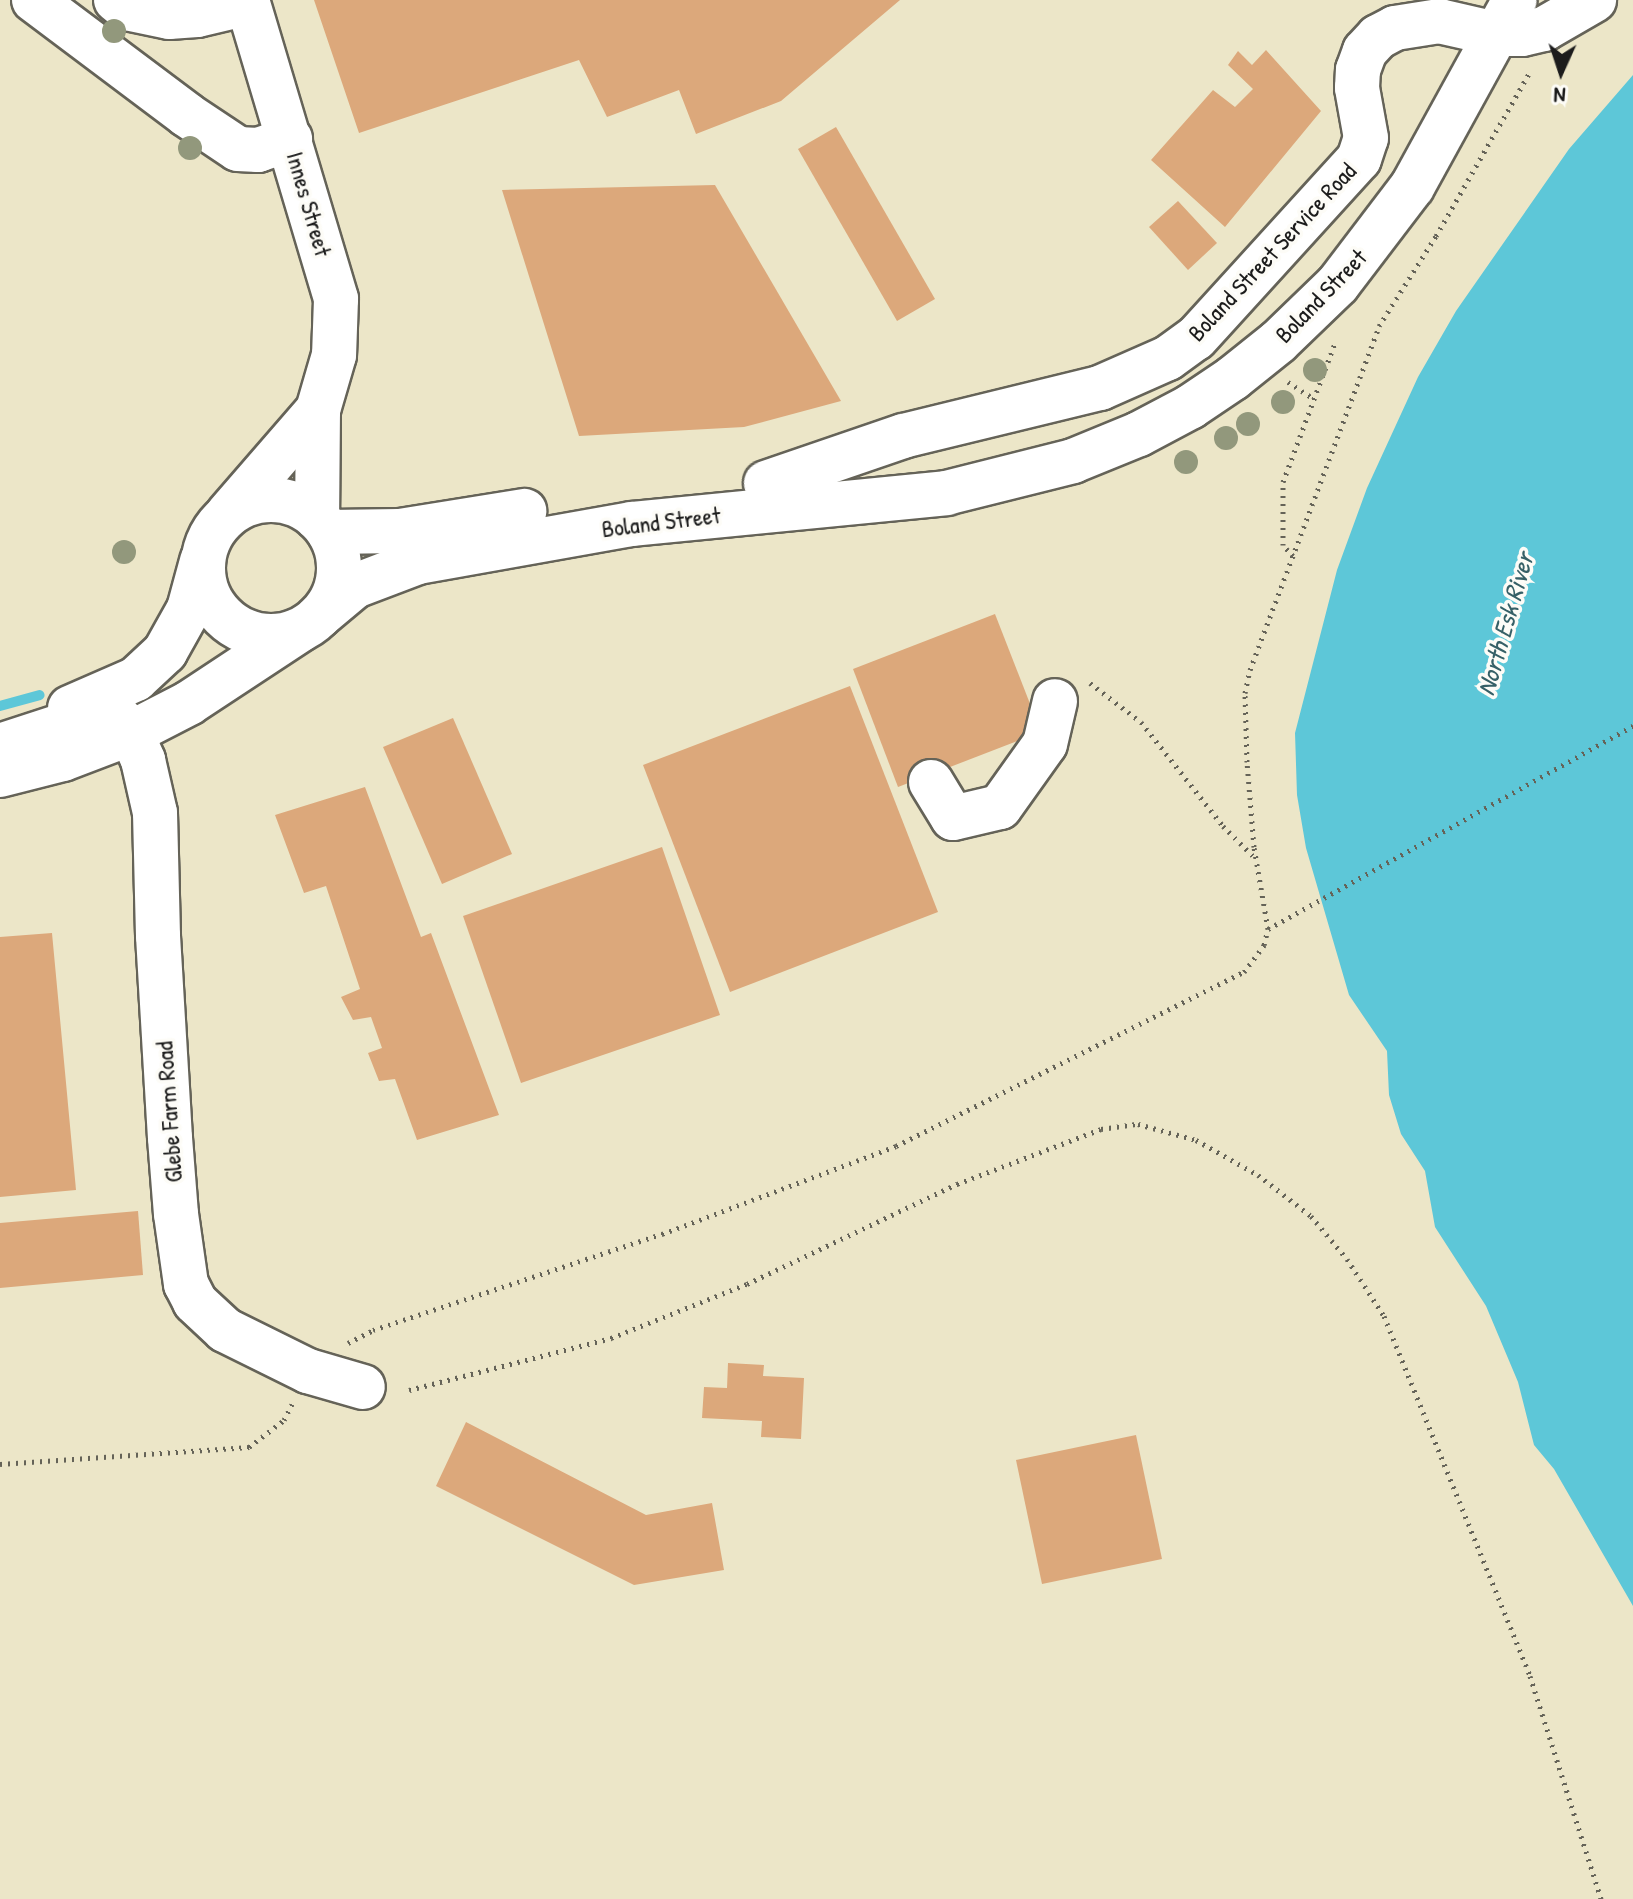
<!DOCTYPE html>
<html>
<head>
<meta charset="utf-8">
<style>
  body { margin:0 }
  #map { position:relative; width:1633px; height:1899px; overflow:hidden; background:#ece6c8; font-family:"Patrick Hand",sans-serif }
  div>[style] { position:absolute }
  .water>* { inset:0; background:#5dc7d8 }
  .stream>* { height:10px; margin:-5px; padding:0 5px; transform-origin:5px; border-radius:5px; background:#5dc7d8 }
  .building>* { inset:0; background:#dca87b }
  .path>* { height:5px; margin-top:-2.5px; transform-origin:0; background:repeating-linear-gradient(90deg,#656358 0 2px,transparent 0 8px) }
  .roads { filter:drop-shadow(2px 0 #656358) drop-shadow(-2px 0 #656358) drop-shadow(0 2px #656358) drop-shadow(0 -2px #656358) }
  .minor>* { height:44px; margin:-22px; padding:0 22px; transform-origin:22px; border-radius:22px; background:#fff }
  .minor>.ring { margin:-22px; padding:0; box-sizing:content-box; background:none; border:44px solid #fff; border-radius:50% }
  .trees>* { width:24px; height:24px; margin:-12px; border-radius:50%; background:#92987c }
  span { translate:-50% -50%; white-space:nowrap; text-align:center; line-height:1.15; -webkit-text-stroke:7px #fdfcf7; paint-order:stroke }
  .street-label { font-size:24px; color:#1c1c1c }
  .water-label { font-size:26px; color:#366067; font-style:italic }
  .north { position:absolute; left:1521px; top:32px; width:80px; height:80px; -webkit-text-stroke:6px #fdfcf7; paint-order:stroke; rotate:183deg; font-size:22px; font-weight:700; line-height:32px; text-align:center; color:#1c1c1c }
  .north::after { content:''; display:block; margin:auto; width:28px; height:36px; background:#1c1c1c; clip-path:polygon(50% 0,100% 100%,50% 72%,0 100%) }
</style>
</head>
<body>
<div id="map">
  <div class="water">
    <i style="clip-path:polygon(1633px 75px,1633px 1606px,1554px 1469px,1534px 1445px,1518px 1382px,1486px 1306px,1435px 1227px,1425px 1171px,1401px 1134px,1389px 1095px,1387px 1051px,1349px 995px,1306px 848px,1297px 795px,1295px 733px,1337px 570px,1367px 488px,1418px 377px,1456px 311px,1569px 149px)"></i>
  </div>
  <div class="stream">
    <i style="left:0;top:706px;width:41px;rotate:-15.4deg"></i>
  </div>
  <div class="building">
    <i style="clip-path:polygon(314px 0,900px 0,781px 101px,696px 134px,679px 90px,607px 117px,579px 60px,359px 133px)"></i>
    <i style="clip-path:polygon(1266px 50px,1321px 111px,1225px 227px,1151px 160px,1213px 90px,1235px 107px,1253px 89px,1228px 65px,1238px 51px,1252px 65px)"></i>
    <i style="clip-path:polygon(836px 127px,935px 299px,897px 321px,798px 149px)"></i>
    <i style="clip-path:polygon(715px 185px,841px 401px,744px 427px,579px 436px,502px 190px)"></i>
    <i style="clip-path:polygon(1178px 201px,1217px 243px,1188px 270px,1149px 227px)"></i>
    <i style="clip-path:polygon(995px 614px,1041px 732px,898px 787px,853px 669px)"></i>
    <i style="clip-path:polygon(850px 686px,938px 912px,730px 992px,643px 765px)"></i>
    <i style="clip-path:polygon(453px 718px,512px 854px,442px 884px,383px 747px)"></i>
    <i style="clip-path:polygon(365px 787px,421px 937px,431px 933px,499px 1115px,417px 1140px,395px 1079px,379px 1081px,368px 1053px,382px 1048px,371px 1017px,353px 1020px,341px 997px,360px 989px,326px 886px,304px 893px,275px 815px)"></i>
    <i style="clip-path:polygon(662px 847px,720px 1015px,521px 1083px,463px 916px)"></i>
    <i style="clip-path:polygon(52px 933px,76px 1190px,0 1197px,0 937px)"></i>
    <i style="clip-path:polygon(138px 1211px,143px 1275px,0 1288px,0 1223px)"></i>
    <i style="clip-path:polygon(728px 1363px,764px 1365px,763px 1376px,804px 1378px,801px 1439px,761px 1437px,762px 1421px,702px 1418px,704px 1387px,727px 1388px)"></i>
    <i style="clip-path:polygon(466px 1422px,646px 1515px,712px 1503px,724px 1570px,634px 1585px,436px 1486px)"></i>
    <i style="clip-path:polygon(1136px 1435px,1162px 1559px,1042px 1584px,1016px 1460px)"></i>
  </div>
  <div class="path">
    <i style="left:1288px;top:382px;width:31px;rotate:33deg"></i>
    <i style="left:1293px;top:556px;width:15px;rotate:-132deg"></i>
    <i style="left:1283px;top:545px;width:63px;rotate:-90deg"></i>
    <i style="left:1283px;top:482px;width:148px;rotate:-69.5deg"></i>
    <i style="left:1090px;top:683px;width:64px;rotate:37.4deg"></i>
    <i style="left:1141px;top:722px;width:132px;rotate:51.7deg"></i>
    <i style="left:1223px;top:826px;width:45px;rotate:45deg"></i>
    <i style="left:1268px;top:929px;width:418px;rotate:-29.1deg"></i>
    <i style="left:348px;top:1343px;width:28px;rotate:-27deg"></i>
    <i style="left:373px;top:1330px;width:305px;rotate:-18.4deg"></i>
    <i style="left:662px;top:1234px;width:250px;rotate:-20.6deg"></i>
    <i style="left:896px;top:1146px;width:389px;rotate:-26.6deg"></i>
    <i style="left:1244px;top:972px;width:34px;rotate:-53deg"></i>
    <i style="left:1264px;top:945px;width:16px;rotate:-76deg"></i>
    <i style="left:1268px;top:929px;width:83px;rotate:-99.7deg"></i>
    <i style="left:1254px;top:847px;width:85px;rotate:-94.7deg"></i>
    <i style="left:1247px;top:762px;width:69px;rotate:-91.7deg"></i>
    <i style="left:1245px;top:693px;width:24px;rotate:-78deg"></i>
    <i style="left:1250px;top:670px;width:367px;rotate:-69.4deg"></i>
    <i style="left:1379px;top:326px;width:107px;rotate:-57.7deg"></i>
    <i style="left:1436px;top:236px;width:189px;rotate:-60.2deg"></i>
    <i style="left:409px;top:1390px;width:209px;rotate:-14.4deg"></i>
    <i style="left:611px;top:1338px;width:146px;rotate:-21.7deg"></i>
    <i style="left:747px;top:1284px;width:233px;rotate:-25.5deg"></i>
    <i style="left:957px;top:1184px;width:154px;rotate:-20.9deg"></i>
    <i style="left:1101px;top:1129px;width:37px;rotate:-8deg"></i>
    <i style="left:1138px;top:1124px;width:60px;rotate:15.4deg"></i>
    <i style="left:1196px;top:1140px;width:71px;rotate:29.4deg"></i>
    <i style="left:1258px;top:1175px;width:67px;rotate:37.7deg"></i>
    <i style="left:1311px;top:1216px;width:56px;rotate:50.1deg"></i>
    <i style="left:1347px;top:1259px;width:68px;rotate:57deg"></i>
    <i style="left:1384px;top:1316px;width:388px;rotate:67.9deg"></i>
    <i style="left:1530px;top:1676px;width:234px;rotate:72.3deg"></i>
    <i style="left:0;top:1464px;width:250px;rotate:-3.9deg"></i>
    <i style="left:249px;top:1447px;width:44px;rotate:-37.6deg"></i>
    <i style="left:284px;top:1420px;width:18px;rotate:-63deg"></i>
  </div>
  <div class="roads">
    <div class="minor">
      <i style="left:34px;top:0;width:191px;rotate:36.9deg"></i>
      <i style="left:187px;top:115px;width:61px;rotate:33.7deg"></i>
      <i style="left:238px;top:149px;width:20px;rotate:3deg"></i>
      <i style="left:258px;top:150px;width:34px;rotate:-19deg"></i>
      <i style="left:116px;top:0;width:13px;rotate:39deg"></i>
      <i style="left:126px;top:8px;width:44px;rotate:11.8deg"></i>
      <i style="left:169px;top:17px;width:28px;rotate:-4deg"></i>
      <i style="left:197px;top:15px;width:52px;rotate:-13.2deg"></i>
      <i style="left:247px;top:0;width:312px;rotate:73.4deg"></i>
      <i style="left:336px;top:299px;width:56px;rotate:92deg"></i>
      <i style="left:334px;top:355px;width:57px;rotate:106.2deg"></i>
      <i style="left:318px;top:410px;width:108px;rotate:90.5deg"></i>
      <i style="left:766px;top:483px;width:145px;rotate:-18.9deg"></i>
      <i style="left:903px;top:436px;width:203px;rotate:-13.7deg"></i>
      <i style="left:1100px;top:388px;width:74px;rotate:-23.8deg"></i>
      <i style="left:1168px;top:358px;width:34px;rotate:-36deg"></i>
      <i style="left:1196px;top:338px;width:242px;rotate:-47.7deg"></i>
      <i style="left:1359px;top:159px;width:22px;rotate:-72deg"></i>
      <i style="left:1366px;top:138px;width:51px;rotate:-100.2deg"></i>
      <i style="left:1357px;top:88px;width:18px;rotate:-87deg"></i>
      <i style="left:1358px;top:70px;width:20px;rotate:-70deg"></i>
      <i style="left:1365px;top:51px;width:19px;rotate:-47deg"></i>
      <i style="left:1378px;top:37px;width:19px;rotate:-28deg"></i>
      <i style="left:1395px;top:28px;width:45px;rotate:-9deg"></i>
      <i style="left:1439px;top:21px;width:58px;rotate:12.8deg"></i>
      <i style="left:1496px;top:34px;width:26px"></i>
      <i style="left:1522px;top:34px;width:23px;rotate:-13deg"></i>
      <i style="left:1544px;top:29px;width:58px;rotate:-30.1deg"></i>
      <i class="ring" style="left:203px;top:500px;width:92px;height:92px"></i>
      <i style="left:228px;top:514px;width:138px;rotate:-49.1deg"></i>
      <i style="left:329px;top:532px;width:71px;rotate:-0.8deg"></i>
      <i style="left:400px;top:531px;width:126px;rotate:-9.2deg"></i>
      <i style="left:318px;top:617px;width:48px;rotate:-40deg"></i>
      <i style="left:355px;top:586px;width:67px;rotate:-20.9deg"></i>
      <i style="left:418px;top:562px;width:217px;rotate:-10.1deg"></i>
      <i style="left:632px;top:524px;width:316px;rotate:-5.6deg"></i>
      <i style="left:946px;top:493px;width:131px;rotate:-14.1deg"></i>
      <i style="left:1073px;top:461px;width:71px;rotate:-22.2deg"></i>
      <i style="left:1139px;top:434px;width:58px;rotate:-27.9deg"></i>
      <i style="left:1190px;top:407px;width:52px;rotate:-34deg"></i>
      <i style="left:1233px;top:378px;width:58px;rotate:-38.7deg"></i>
      <i style="left:1278px;top:342px;width:83px;rotate:-44deg"></i>
      <i style="left:1338px;top:284px;width:122px;rotate:-52.7deg"></i>
      <i style="left:1412px;top:187px;width:213px;rotate:-61.2deg"></i>
      <i style="left:70px;top:708px;width:72px;rotate:-23.7deg"></i>
      <i style="left:136px;top:679px;width:40px;rotate:-43deg"></i>
      <i style="left:165px;top:652px;width:49px;rotate:-60.8deg"></i>
      <i style="left:189px;top:609px;width:50px;rotate:-74.8deg"></i>
      <i style="left:0;top:746px;width:109px;rotate:-18.1deg"></i>
      <i style="left:104px;top:712px;width:17px;rotate:24deg"></i>
      <i style="left:120px;top:719px;width:18px;rotate:52deg"></i>
      <i style="left:131px;top:733px;width:30px;rotate:66deg"></i>
      <i style="left:143px;top:760px;width:54px;rotate:77.2deg"></i>
      <i style="left:155px;top:813px;width:123px;rotate:88.6deg"></i>
      <i style="left:158px;top:936px;width:202px;rotate:86.6deg"></i>
      <i style="left:170px;top:1138px;width:76px;rotate:85.5deg"></i>
      <i style="left:176px;top:1214px;width:71px;rotate:81.9deg"></i>
      <i style="left:186px;top:1284px;width:20px;rotate:63deg"></i>
      <i style="left:195px;top:1302px;width:41px;rotate:43deg"></i>
      <i style="left:225px;top:1330px;width:93px;rotate:26.3deg"></i>
      <i style="left:308px;top:1371px;width:57px;rotate:16.2deg"></i>
      <i style="left:0;top:775px;width:65px;rotate:-14.3deg"></i>
      <i style="left:63px;top:759px;width:73px;rotate:-20.9deg"></i>
      <i style="left:131px;top:733px;width:65px;rotate:-27.3deg"></i>
      <i style="left:189px;top:703px;width:131px;rotate:-33.4deg"></i>
      <i style="left:931px;top:782px;width:42px;rotate:58.6deg"></i>
      <i style="left:953px;top:818px;width:48px;rotate:-13.2deg"></i>
      <i style="left:1000px;top:807px;width:77px;rotate:-54.5deg"></i>
      <i style="left:1045px;top:744px;width:44px;rotate:-76.9deg"></i>
    </div>
  </div>
  <div class="trees">
    <i style="left:114px;top:31px"></i>
    <i style="left:190px;top:148px"></i>
    <i style="left:1315px;top:370px"></i>
    <i style="left:1283px;top:402px"></i>
    <i style="left:1248px;top:424px"></i>
    <i style="left:1226px;top:438px"></i>
    <i style="left:1186px;top:462px"></i>
    <i style="left:124px;top:552px"></i>
  </div>
  <div class="street-label">
    <span style="left:309px;top:204px;rotate:74deg">Innes Street</span>
    <span style="left:1272px;top:252px;rotate:-47deg">Boland Street Service Road</span>
    <span style="left:1321px;top:296px;rotate:-46deg">Boland Street</span>
    <span style="left:661px;top:522px;rotate:-7deg">Boland Street</span>
    <span style="left:169px;top:1112px;rotate:-94deg">Glebe Farm Road</span>
  </div>
  <div class="water-label">
    <span style="left:1505px;top:624px;rotate:-74deg">North Esk River</span>
  </div>
  <div class="north">N</div>
</div>
</body>
</html>
